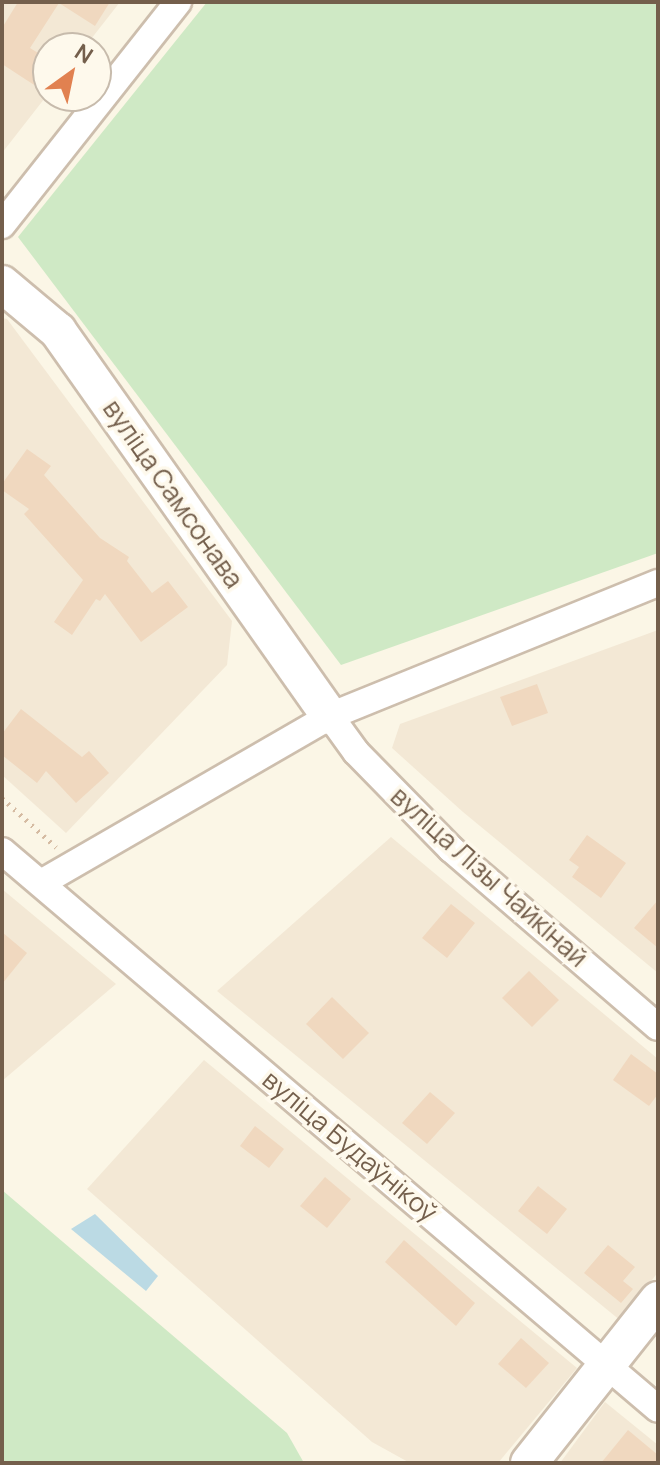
<!DOCTYPE html>
<html>
<head>
<meta charset="utf-8">
<style>
  body { margin:0 }
  #map { position:relative; width:660px; height:1465px; overflow:hidden; background:#fbf6e6; font-family:Manrope,sans-serif }
  div>[style] { position:absolute }
  .residential>* { inset:0; background:#f3e8d5 }
  .green>* { inset:0; background:#cfe9c5 }
  .water>* { inset:0; background:#bbdae4 }
  .building>* { inset:0; background:#f0d8bf }
  .path>* { height:5px; margin-top:-2.5px; transform-origin:0; background:repeating-linear-gradient(90deg,#d5bba2 0 2px,transparent 0 8px) }
  .roads { filter:drop-shadow(2px 0 #cdbead) drop-shadow(-2px 0 #cdbead) drop-shadow(0 2px #cdbead) drop-shadow(0 -2px #cdbead) }
  .street>* { height:26px; margin:-13px; padding:0 13px; transform-origin:13px; border-radius:13px; background:#fff }
  .secondary>* { height:36px; margin:-18px; padding:0 18px; transform-origin:18px; border-radius:18px; background:#fff }
  span { translate:-50% -50%; white-space:nowrap; text-align:center; line-height:1.15; -webkit-text-stroke:7px #fef9ec; paint-order:stroke }
  .street-label { font-size:26px; color:#745f4c }
  .frame { position:absolute; inset:0; border:4px solid #745f4c; pointer-events:none }
  .north { position:absolute; left:32px; top:32px; width:80px; height:80px; box-sizing:border-box; background:#fef9ec; border:2px solid #c7bbac; border-radius:50%; rotate:33deg; font-size:22px; font-weight:700; line-height:32px; text-align:center; color:#745f4c }
  .north::after { content:''; display:block; margin:auto; width:28px; height:36px; background:#e18150; clip-path:polygon(50% 0,100% 100%,50% 72%,0 100%) }
</style>
</head>
<body>
<div id="map">
  <div class="residential">
    <i style="clip-path:polygon(2px 2px,120px 2px,84px 48px,48px 48px,48px 94px,2px 153px)"></i>
    <i style="clip-path:polygon(2px 318px,7px 319px,232px 621px,227px 665px,66px 833px,2px 775px)"></i>
    <i style="clip-path:polygon(658px 630px,658px 973px,463px 812px,392px 748px,400px 724px)"></i>
    <i style="clip-path:polygon(391px 837px,658px 1059px,658px 1272px,621px 1321px,217px 991px)"></i>
    <i style="clip-path:polygon(2px 889px,116px 984px,2px 1081px)"></i>
    <i style="clip-path:polygon(204px 1060px,577px 1368px,498px 1463px,410px 1463px,372px 1442px,87px 1189px)"></i>
    <i style="clip-path:polygon(605px 1402px,658px 1445px,658px 1463px,560px 1463px)"></i>
  </div>
  <div class="green">
    <i style="clip-path:polygon(207px 2px,658px 2px,658px 553px,341px 665px,18px 237px)"></i>
    <i style="clip-path:polygon(2px 1190px,287px 1433px,304px 1463px,2px 1463px)"></i>
  </div>
  <div class="water">
    <i style="clip-path:polygon(95px 1214px,158px 1276px,146px 1291px,71px 1229px)"></i>
  </div>
  <div class="building">
    <i style="clip-path:polygon(18px 2px,110px 2px,95px 26px,59px 3px,30px 48px,48px 59px,48px 94px,2px 64px,2px 28px)"></i>
    <i style="clip-path:polygon(27px 449px,51px 466px,44px 475px,100px 538px,129px 557px,127px 561px,152px 593px,168px 581px,188px 607px,141px 642px,105px 594px,100px 601px,96px 599px,72px 635px,54px 622px,83px 580px,24px 514px,29px 509px,2px 490px,2px 484px)"></i>
    <i style="clip-path:polygon(537px 684px,548px 713px,512px 726px,500px 697px)"></i>
    <i style="clip-path:polygon(21px 709px,82px 757px,89px 751px,109px 773px,76px 803px,46px 771px,37px 783px,2px 755px,2px 734px)"></i>
    <i style="clip-path:polygon(587px 835px,626px 863px,601px 898px,572px 877px,579px 867px,569px 860px)"></i>
    <i style="clip-path:polygon(658px 900px,658px 948px,634px 928px)"></i>
    <i style="clip-path:polygon(451px 904px,475px 923px,447px 958px,422px 938px)"></i>
    <i style="clip-path:polygon(2px 932px,27px 953px,2px 984px)"></i>
    <i style="clip-path:polygon(529px 971px,559px 1000px,532px 1027px,502px 998px)"></i>
    <i style="clip-path:polygon(332px 997px,369px 1033px,343px 1059px,306px 1024px)"></i>
    <i style="clip-path:polygon(631px 1054px,658px 1074px,658px 1094px,649px 1106px,613px 1080px)"></i>
    <i style="clip-path:polygon(430px 1092px,455px 1113px,427px 1144px,402px 1123px)"></i>
    <i style="clip-path:polygon(255px 1126px,284px 1149px,269px 1168px,240px 1146px)"></i>
    <i style="clip-path:polygon(325px 1177px,351px 1199px,327px 1228px,300px 1206px)"></i>
    <i style="clip-path:polygon(538px 1186px,567px 1209px,547px 1234px,518px 1211px)"></i>
    <i style="clip-path:polygon(404px 1240px,475px 1303px,456px 1326px,385px 1262px)"></i>
    <i style="clip-path:polygon(608px 1245px,635px 1267px,623px 1281px,633px 1289px,621px 1303px,584px 1273px)"></i>
    <i style="clip-path:polygon(521px 1338px,549px 1363px,526px 1388px,498px 1364px)"></i>
    <i style="clip-path:polygon(628px 1430px,658px 1455px,658px 1463px,601px 1463px)"></i>
  </div>
  <div class="path">
    <i style="left:2px;top:798px;width:73px;rotate:42.2deg"></i>
  </div>
  <div class="roads">
    <div class="street">
      <i style="left:2px;top:225px;width:284px;rotate:-51.7deg"></i>
      <i style="left:330px;top:716px;width:44px;rotate:54.2deg"></i>
      <i style="left:356px;top:752px;width:136px;rotate:45.6deg"></i>
      <i style="left:451px;top:849px;width:273px;rotate:40.7deg"></i>
      <i style="left:2px;top:851px;width:861px;rotate:40.38deg"></i>
      <i style="left:41px;top:883px;width:334px;rotate:-30deg"></i>
      <i style="left:330px;top:716px;width:354px;rotate:-22.1deg"></i>
    </div>
    <div class="secondary">
      <i style="left:2px;top:284px;width:73px;rotate:40deg"></i>
      <i style="left:58px;top:331px;width:471px;rotate:54.8deg"></i>
      <i style="left:529px;top:1463px;width:208px;rotate:-51.6deg"></i>
    </div>
  </div>
  <div class="street-label">
    <span style="left:173px;top:494px;rotate:55deg">вуліца Самсонава</span>
    <span style="left:489px;top:877px;rotate:42deg">вуліца Лізы Чайкінай</span>
    <span style="left:350px;top:1146px;rotate:40deg">вуліца Будаўнікоў</span>
  </div>
  <div class="frame"></div>
  <div class="north">N</div>
</div>
</body>
</html>
